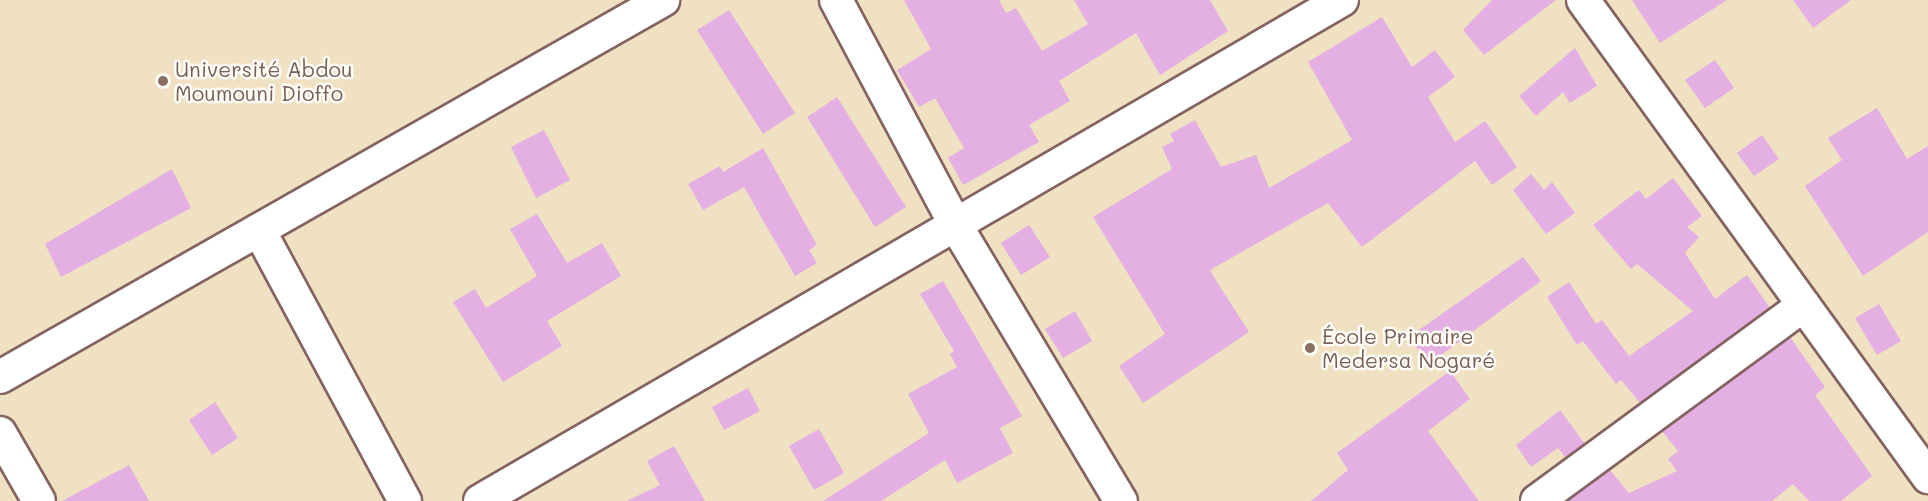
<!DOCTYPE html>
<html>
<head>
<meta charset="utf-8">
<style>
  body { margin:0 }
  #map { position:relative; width:1928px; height:501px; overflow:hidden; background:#f0e1c3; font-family:Mali,sans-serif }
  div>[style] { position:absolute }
  .building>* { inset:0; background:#e4afe2 }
  .roads { filter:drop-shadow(2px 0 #846360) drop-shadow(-2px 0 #846360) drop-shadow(0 2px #846360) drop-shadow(0 -2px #846360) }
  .minor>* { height:32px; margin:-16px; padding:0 16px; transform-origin:16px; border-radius:16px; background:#fff }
  .dots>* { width:16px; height:16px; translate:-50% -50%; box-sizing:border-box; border:3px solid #fdfcf7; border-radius:50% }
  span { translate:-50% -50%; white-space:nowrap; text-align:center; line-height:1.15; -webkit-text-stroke:5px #fdfcf7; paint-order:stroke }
  .education-label { font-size:21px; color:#785e54 }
  .left { translate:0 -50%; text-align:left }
</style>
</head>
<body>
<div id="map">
  <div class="building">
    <i style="clip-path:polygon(904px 0,999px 0,1006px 13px,1016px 8px,1042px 51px,1088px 24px,1074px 0,1210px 0,1228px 31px,1160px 75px,1136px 33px,1059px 81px,1070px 101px,1029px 125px,1039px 142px,963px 185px,948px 158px,964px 148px,935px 98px,919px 107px,897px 70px,931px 49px)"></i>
    <i style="clip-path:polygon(1492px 0,1556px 0,1484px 55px,1463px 30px)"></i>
    <i style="clip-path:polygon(1632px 0,1727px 0,1660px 43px)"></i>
    <i style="clip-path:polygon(1793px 0,1851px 0,1813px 28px)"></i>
    <i style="clip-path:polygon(729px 10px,795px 113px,763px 134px,697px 30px)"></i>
    <i style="clip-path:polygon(1382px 17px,1412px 67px,1435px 50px,1455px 77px,1428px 97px,1455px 142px,1485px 121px,1517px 167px,1492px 185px,1475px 161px,1362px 247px,1328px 203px,1215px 267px,1210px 271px,1249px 332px,1143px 403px,1119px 366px,1165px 334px,1093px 217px,1172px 169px,1162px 147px,1174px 141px,1170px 134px,1195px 120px,1221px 167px,1256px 155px,1269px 188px,1352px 140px,1308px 62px)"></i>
    <i style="clip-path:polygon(1575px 48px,1597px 86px,1570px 103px,1563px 92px,1536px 116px,1519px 96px)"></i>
    <i style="clip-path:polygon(1715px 60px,1734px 88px,1705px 108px,1685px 80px)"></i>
    <i style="clip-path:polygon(837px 97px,906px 207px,875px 227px,807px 117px)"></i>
    <i style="clip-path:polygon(1877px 108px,1907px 159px,1928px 146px,1928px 232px,1863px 276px,1805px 186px,1842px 160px,1828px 138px)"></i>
    <i style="clip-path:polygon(544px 130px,570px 180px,536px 198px,511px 147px)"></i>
    <i style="clip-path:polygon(1762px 135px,1779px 159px,1754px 176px,1737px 153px)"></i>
    <i style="clip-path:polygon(763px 148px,817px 245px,809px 250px,817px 263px,795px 276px,744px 187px,703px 210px,688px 184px,720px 166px,723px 172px)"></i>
    <i style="clip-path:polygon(172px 169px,191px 208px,61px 277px,45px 244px)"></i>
    <i style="clip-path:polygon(1531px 174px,1544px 190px,1552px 182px,1575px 213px,1546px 234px,1513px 190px)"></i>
    <i style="clip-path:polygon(1673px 178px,1702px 216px,1687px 227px,1699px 237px,1685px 253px,1715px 299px,1747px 275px,1770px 308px,1640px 403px,1621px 380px,1616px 384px,1583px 341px,1577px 345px,1547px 297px,1569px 282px,1596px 324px,1602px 320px,1629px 356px,1693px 311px,1637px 264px,1631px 269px,1593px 225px,1639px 190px,1646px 199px)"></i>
    <i style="clip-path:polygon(537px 214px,567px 263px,602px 243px,621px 276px,547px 321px,562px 346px,503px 382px,453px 302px,475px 289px,486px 308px,537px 276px,510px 229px)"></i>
    <i style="clip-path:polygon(1029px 225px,1050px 257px,1021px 275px,1001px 243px)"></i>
    <i style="clip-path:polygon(1523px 257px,1541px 281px,1429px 364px,1409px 337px)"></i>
    <i style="clip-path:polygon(943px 281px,1022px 416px,1000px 428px,1013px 453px,957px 483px,945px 460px,881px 501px,823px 501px,929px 433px,908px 394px,957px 367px,950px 354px,954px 351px,920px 294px)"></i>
    <i style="clip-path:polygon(1879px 304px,1901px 341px,1877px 355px,1855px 318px)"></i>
    <i style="clip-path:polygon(1075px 311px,1092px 341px,1063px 358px,1045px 329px)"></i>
    <i style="clip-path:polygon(1790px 337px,1825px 387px,1815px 395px,1872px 476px,1841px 501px,1809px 501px,1793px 484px,1772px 501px,1567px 501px,1610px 470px,1629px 493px,1677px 471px,1668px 459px,1678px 451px,1662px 431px)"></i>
    <i style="clip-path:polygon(1450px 371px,1470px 399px,1428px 431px,1479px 501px,1311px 501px,1348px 470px,1337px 453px)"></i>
    <i style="clip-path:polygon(748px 388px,760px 411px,724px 430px,712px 407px)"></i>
    <i style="clip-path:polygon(215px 402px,238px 438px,212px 455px,189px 420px)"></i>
    <i style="clip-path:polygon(1560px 410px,1585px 444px,1566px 458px,1558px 448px,1531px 467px,1516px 445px)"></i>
    <i style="clip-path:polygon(819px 429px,844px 473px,814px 490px,789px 446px)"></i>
    <i style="clip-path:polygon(674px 446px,705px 501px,627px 501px,660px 485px,647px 461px)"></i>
    <i style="clip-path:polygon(129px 465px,149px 501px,62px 501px)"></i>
  </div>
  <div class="roads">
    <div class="minor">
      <i style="left:836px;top:0;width:254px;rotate:62deg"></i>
      <i style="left:955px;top:224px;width:323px;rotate:59.1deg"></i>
      <i style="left:1583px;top:0;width:589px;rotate:54.12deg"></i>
      <i style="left:259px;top:230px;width:308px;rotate:61.7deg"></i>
      <i style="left:0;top:377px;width:763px;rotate:-29.62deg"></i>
      <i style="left:0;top:433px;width:78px;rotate:60.2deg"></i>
      <i style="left:480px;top:501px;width:997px;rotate:-30.17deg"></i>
      <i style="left:1537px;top:501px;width:331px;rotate:-36.3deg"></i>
    </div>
  </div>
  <div class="dots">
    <i style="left:163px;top:81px;background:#8d6e63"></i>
    <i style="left:1310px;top:348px;background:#8d6e63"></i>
  </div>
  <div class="education-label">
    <span class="left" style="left:175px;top:81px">Université Abdou<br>Moumouni Dioffo</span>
    <span class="left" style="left:1322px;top:348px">École Primaire<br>Medersa Nogaré</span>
  </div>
</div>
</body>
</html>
